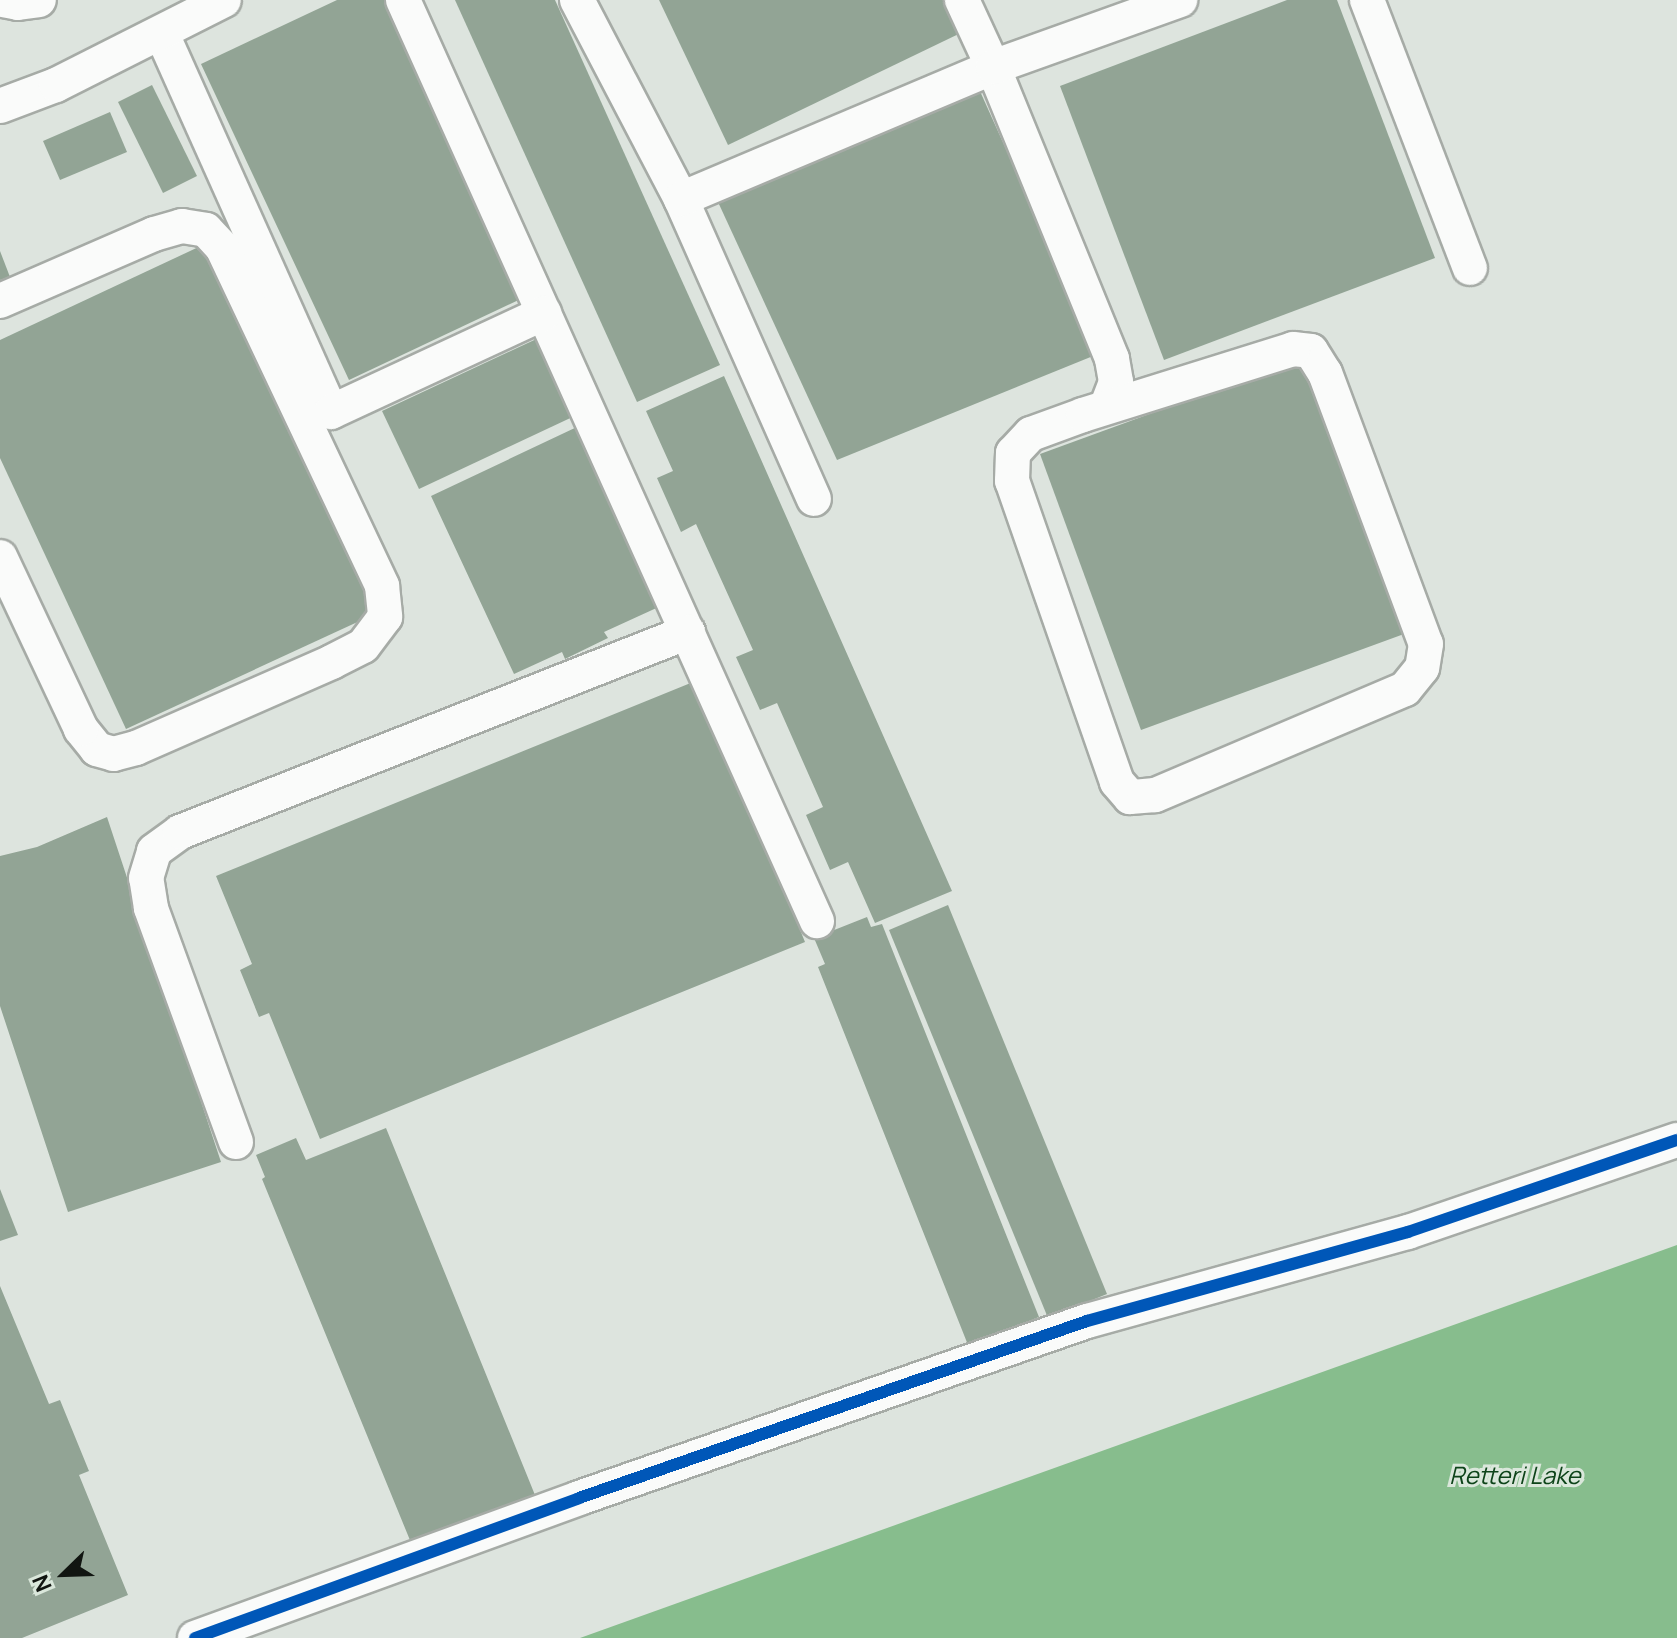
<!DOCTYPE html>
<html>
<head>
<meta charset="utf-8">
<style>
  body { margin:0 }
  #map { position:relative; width:1677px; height:1638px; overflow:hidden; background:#dde4de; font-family:Manrope,sans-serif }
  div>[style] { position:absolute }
  .water>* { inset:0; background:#87bd8d }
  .building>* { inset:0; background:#92a495 }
  .roads { filter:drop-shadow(2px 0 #a6aba6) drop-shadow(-2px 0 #a6aba6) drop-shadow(0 2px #a6aba6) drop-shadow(0 -2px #a6aba6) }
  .minor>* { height:34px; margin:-17px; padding:0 17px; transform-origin:17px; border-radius:17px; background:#fafbfa }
  .cycleway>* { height:12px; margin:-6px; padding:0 6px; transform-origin:6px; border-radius:6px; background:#0057b8 }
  span { translate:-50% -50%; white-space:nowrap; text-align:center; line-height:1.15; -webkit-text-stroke:6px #dae7db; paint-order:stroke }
  .water-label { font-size:24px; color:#0d4419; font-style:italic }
  .north { position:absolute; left:24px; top:1534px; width:80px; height:80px; -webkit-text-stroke:6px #dae7db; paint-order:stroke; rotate:247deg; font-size:22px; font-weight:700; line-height:32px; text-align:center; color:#111511 }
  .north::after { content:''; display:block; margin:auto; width:28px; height:36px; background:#111511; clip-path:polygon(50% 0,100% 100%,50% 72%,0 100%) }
</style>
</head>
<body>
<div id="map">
  <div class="water">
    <i style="clip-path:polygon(1677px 1245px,1677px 1638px,580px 1638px)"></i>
  </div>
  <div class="building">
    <i style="clip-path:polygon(337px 0,387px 0,525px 297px,349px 380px,201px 64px)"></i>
    <i style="clip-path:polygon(455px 0,555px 0,720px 365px,637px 402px)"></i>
    <i style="clip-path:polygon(659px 0,955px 0,969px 29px,728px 145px)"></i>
    <i style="clip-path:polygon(1287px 0,1337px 0,1435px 258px,1164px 360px,1060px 86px)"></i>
    <i style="clip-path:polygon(152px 85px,197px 176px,163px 193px,118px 102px)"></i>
    <i style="clip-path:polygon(979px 89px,1098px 354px,837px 460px,718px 202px)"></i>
    <i style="clip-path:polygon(110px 112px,127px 152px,60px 180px,43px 141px)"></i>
    <i style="clip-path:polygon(205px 244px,377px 613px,126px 729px,0 458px,0 340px)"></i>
    <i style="clip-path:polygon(0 251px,10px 277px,0 280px)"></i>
    <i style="clip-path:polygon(545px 335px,581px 413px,419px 489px,382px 411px)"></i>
    <i style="clip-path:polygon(1303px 358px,1404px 634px,1141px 730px,1040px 454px)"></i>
    <i style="clip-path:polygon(724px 376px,952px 891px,875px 923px,848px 862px,830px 870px,806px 815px,823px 807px,777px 703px,760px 710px,736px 657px,753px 650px,696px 524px,681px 532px,657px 478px,673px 471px,646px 411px)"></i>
    <i style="clip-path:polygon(579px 426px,663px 605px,604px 632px,608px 638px,565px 659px,562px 652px,514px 674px,431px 496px)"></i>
    <i style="clip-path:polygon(698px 680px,805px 942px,320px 1139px,269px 1013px,259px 1017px,240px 970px,252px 964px,216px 876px)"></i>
    <i style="clip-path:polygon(107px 817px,221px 1162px,68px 1212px,0 1006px,0 856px,37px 847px)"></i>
    <i style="clip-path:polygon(948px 905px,1107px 1294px,1048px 1318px,889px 930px)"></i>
    <i style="clip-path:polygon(867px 917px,871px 927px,882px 924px,1039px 1317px,968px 1345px,818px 967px,825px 964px,814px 938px)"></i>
    <i style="clip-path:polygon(386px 1128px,537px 1500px,414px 1550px,262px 1179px,265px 1177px,256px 1155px,296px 1138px,306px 1160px)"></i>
    <i style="clip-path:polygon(0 1189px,18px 1235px,0 1241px)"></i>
    <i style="clip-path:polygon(0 1286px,49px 1404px,60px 1400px,89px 1471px,79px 1475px,128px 1595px,22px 1638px,0 1638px)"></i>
  </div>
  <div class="roads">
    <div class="minor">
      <i style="left:3px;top:0;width:15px;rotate:11deg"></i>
      <i style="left:18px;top:3px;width:21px;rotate:-8deg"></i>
      <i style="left:403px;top:0;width:1010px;rotate:65.8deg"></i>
      <i style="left:577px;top:0;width:225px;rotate:62.4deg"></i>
      <i style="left:681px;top:199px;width:328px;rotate:66.1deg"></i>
      <i style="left:962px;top:0;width:74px;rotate:65.2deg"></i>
      <i style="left:993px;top:67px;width:315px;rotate:67.8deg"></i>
      <i style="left:1112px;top:359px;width:23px;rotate:80deg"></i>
      <i style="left:1116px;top:382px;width:26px;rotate:111deg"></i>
      <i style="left:1367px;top:0;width:287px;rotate:69deg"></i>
      <i style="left:162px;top:34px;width:414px;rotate:65.9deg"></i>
      <i style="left:331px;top:412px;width:235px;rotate:-24.9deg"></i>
      <i style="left:0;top:106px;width:60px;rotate:-20.6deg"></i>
      <i style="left:56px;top:85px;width:188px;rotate:-26.8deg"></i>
      <i style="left:681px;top:199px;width:339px;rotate:-22.9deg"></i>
      <i style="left:993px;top:67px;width:199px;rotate:-19.7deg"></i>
      <i style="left:0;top:301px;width:168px;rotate:-23.5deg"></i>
      <i style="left:154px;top:234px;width:29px;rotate:-16deg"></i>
      <i style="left:182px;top:226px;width:24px;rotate:9deg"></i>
      <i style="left:206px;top:230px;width:23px;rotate:47deg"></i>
      <i style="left:222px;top:247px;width:375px;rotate:64.7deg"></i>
      <i style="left:382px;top:586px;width:31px;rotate:84deg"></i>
      <i style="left:385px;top:617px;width:36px;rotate:127deg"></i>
      <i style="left:363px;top:646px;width:35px;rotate:153deg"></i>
      <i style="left:332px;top:662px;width:214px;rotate:156.3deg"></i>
      <i style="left:136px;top:748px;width:23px;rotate:165deg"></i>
      <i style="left:114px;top:754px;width:18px;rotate:-164deg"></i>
      <i style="left:97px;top:749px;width:26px;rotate:-129deg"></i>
      <i style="left:81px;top:729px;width:190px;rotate:-115.2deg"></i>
      <i style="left:1293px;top:349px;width:18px;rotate:6deg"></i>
      <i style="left:1311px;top:351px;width:26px;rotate:58deg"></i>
      <i style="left:1325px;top:373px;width:289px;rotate:69.6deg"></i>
      <i style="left:1426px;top:644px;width:24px;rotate:99deg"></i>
      <i style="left:1422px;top:668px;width:27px;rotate:129deg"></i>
      <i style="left:1405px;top:689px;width:272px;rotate:157deg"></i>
      <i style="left:1155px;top:795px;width:25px;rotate:175deg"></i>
      <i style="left:1130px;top:797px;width:20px;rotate:-131deg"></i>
      <i style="left:1117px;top:782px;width:319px;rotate:-109.2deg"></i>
      <i style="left:1012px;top:481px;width:28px;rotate:-88deg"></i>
      <i style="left:1013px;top:453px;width:26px;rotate:-47deg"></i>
      <i style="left:1031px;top:434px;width:55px;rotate:-20.1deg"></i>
      <i style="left:1083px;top:415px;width:220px;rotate:-17.4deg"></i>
      <i style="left:236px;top:1142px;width:249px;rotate:-110deg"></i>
      <i style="left:151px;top:908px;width:30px;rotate:-99deg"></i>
      <i style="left:146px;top:878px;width:28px;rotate:-73deg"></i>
      <i style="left:154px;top:851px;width:32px;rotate:-36deg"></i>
      <i style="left:180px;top:832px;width:546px;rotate:-21.49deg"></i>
      <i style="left:195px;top:1638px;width:409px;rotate:-20deg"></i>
      <i style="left:579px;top:1498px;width:538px;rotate:-19.21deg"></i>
      <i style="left:1087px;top:1321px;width:333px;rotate:-15.5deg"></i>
      <i style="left:1408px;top:1232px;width:284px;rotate:-18.9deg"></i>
    </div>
  </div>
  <div class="cycleway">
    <i style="left:195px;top:1638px;width:409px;rotate:-20deg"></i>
    <i style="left:579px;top:1498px;width:538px;rotate:-19.21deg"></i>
    <i style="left:1087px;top:1321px;width:333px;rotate:-15.5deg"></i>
    <i style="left:1408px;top:1232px;width:284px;rotate:-18.9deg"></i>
  </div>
  <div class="water-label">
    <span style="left:1515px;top:1475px">Retteri Lake</span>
  </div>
  <div class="north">N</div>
</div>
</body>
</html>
